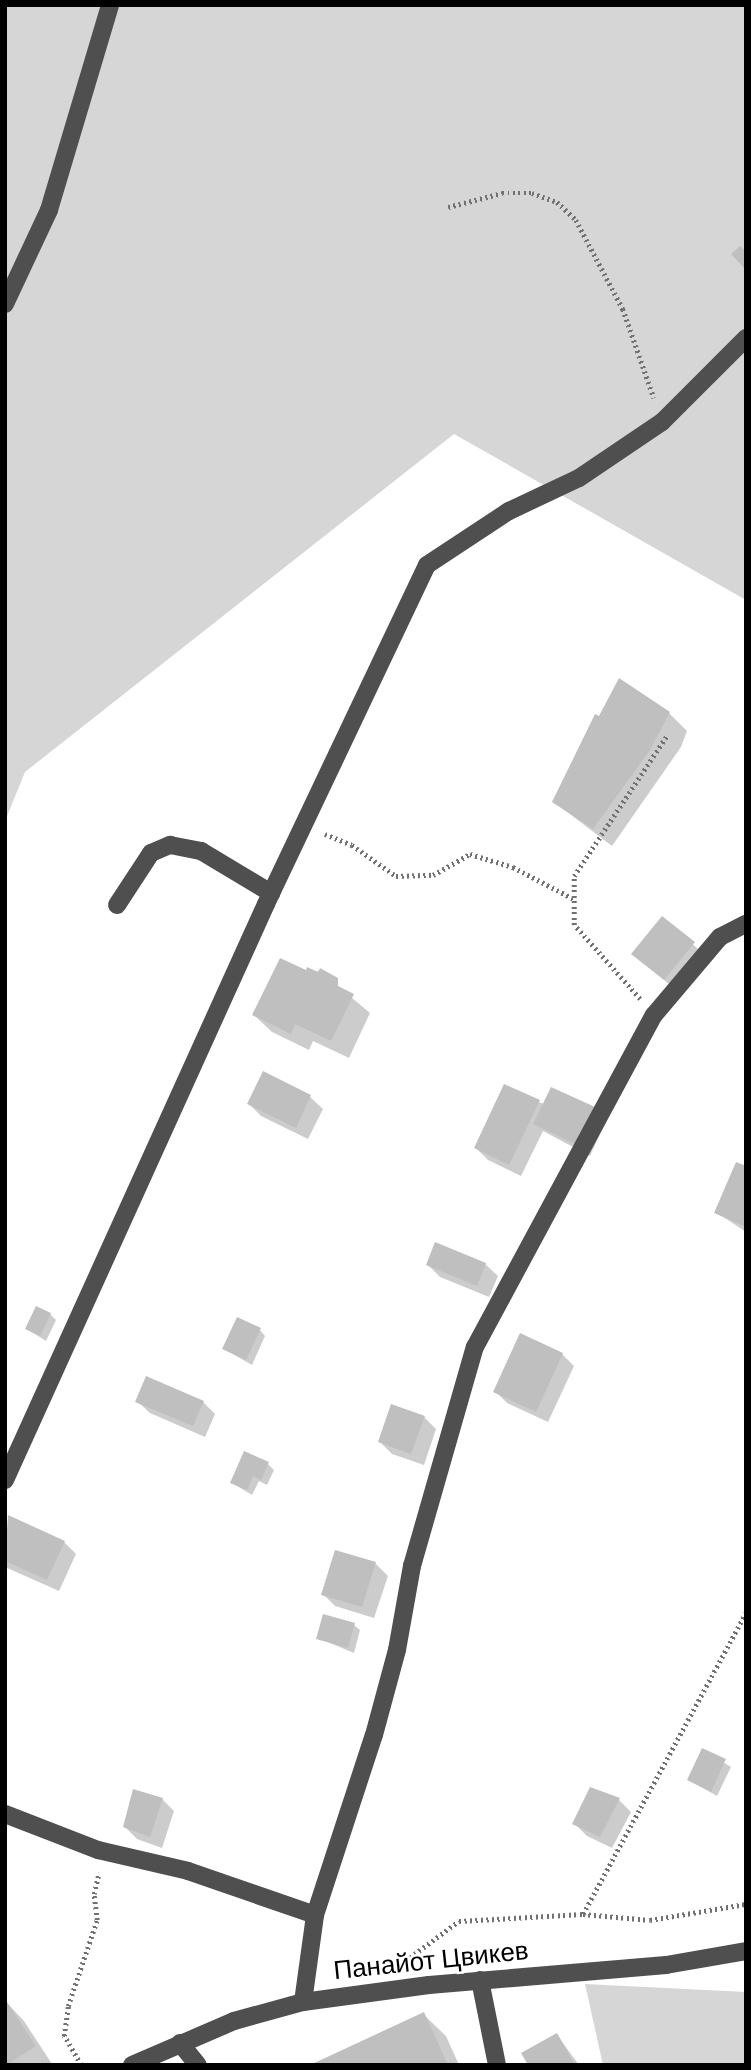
<!DOCTYPE html>
<html>
<head>
<meta charset="utf-8">
<style>
  body { margin:0 }
  #map { position:relative; width:751px; height:2070px; overflow:hidden; background:#fff; font-family:Karla,sans-serif }
  div>[style] { position:absolute }
  .green>* { inset:0; background:#d6d6d6 }
  .shadow>* { inset:0; background:#0003 }
  .building>* { inset:0; background:#bfbfbf }
  .path>* { height:4.5px; margin-top:-2.25px; transform-origin:0; background:repeating-linear-gradient(90deg,#717171 0 2px,transparent 0 5.5px) }
  .minor>* { height:18px; margin:-9px; padding:0 9px; transform-origin:9px; border-radius:9px; background:#4f4f4f }
  span { translate:-50% -50%; white-space:nowrap; text-align:center; line-height:1.15; -webkit-text-stroke:5px #fff; paint-order:stroke }
  .street-label { font-size:26px; color:#000 }
  .frame { position:absolute; inset:0; border:7px solid #000; pointer-events:none }
</style>
</head>
<body>
<div id="map">
  <div class="green">
    <i style="clip-path:polygon(5px 5px,746px 5px,746px 600px,454px 434px,25px 772px,5px 821px)"></i>
    <i style="clip-path:polygon(585px 1984px,746px 1992px,746px 2065px,603px 2065px)"></i>
  </div>
  <div class="shadow">
    <i style="clip-path:polygon(669px 713px,687px 731px,681px 747px,612px 846px,554px 802px)"></i>
    <i style="clip-path:polygon(663px 918px,706px 956px,677px 991px,634px 954px)"></i>
    <i style="clip-path:polygon(320px 971px,370px 1013px,349px 1058px,313px 1041px,309px 1050px,272px 1032px,254px 1015px,307px 973px)"></i>
    <i style="clip-path:polygon(263px 1074px,310px 1097px,323px 1109px,308px 1139px,261px 1116px,249px 1104px)"></i>
    <i style="clip-path:polygon(538px 1102px,606px 1121px,590px 1156px,543px 1131px,521px 1176px,488px 1160px,476px 1148px)"></i>
    <i style="clip-path:polygon(746px 1168px,746px 1232px,716px 1212px)"></i>
    <i style="clip-path:polygon(485px 1264px,498px 1276px,489px 1297px,440px 1277px,428px 1265px)"></i>
    <i style="clip-path:polygon(50px 1314px,56px 1320px,46px 1341px,27px 1329px)"></i>
    <i style="clip-path:polygon(260px 1330px,265px 1336px,252px 1365px,224px 1349px)"></i>
    <i style="clip-path:polygon(562px 1354px,574px 1366px,548px 1422px,507px 1403px,495px 1391px)"></i>
    <i style="clip-path:polygon(137px 1401px,203px 1402px,215px 1414px,205px 1437px,150px 1413px)"></i>
    <i style="clip-path:polygon(424px 1417px,436px 1429px,424px 1465px,392px 1454px,380px 1442px)"></i>
    <i style="clip-path:polygon(268px 1464px,274px 1470px,267px 1485px,259px 1481px,252px 1495px,232px 1483px)"></i>
    <i style="clip-path:polygon(9px 1517px,64px 1542px,76px 1554px,59px 1591px,5px 1567px)"></i>
    <i style="clip-path:polygon(336px 1552px,376px 1564px,388px 1576px,374px 1618px,335px 1606px,323px 1594px)"></i>
    <i style="clip-path:polygon(354px 1625px,360px 1630px,354px 1653px,318px 1638px)"></i>
    <i style="clip-path:polygon(703px 1750px,731px 1767px,717px 1796px,689px 1780px)"></i>
    <i style="clip-path:polygon(162px 1799px,174px 1811px,162px 1848px,137px 1839px,125px 1827px)"></i>
    <i style="clip-path:polygon(619px 1800px,631px 1812px,612px 1848px,587px 1836px,575px 1824px)"></i>
    <i style="clip-path:polygon(7px 2003px,24px 2021px,52px 2064px,5px 2065px)"></i>
    <i style="clip-path:polygon(423px 2014px,446px 2036px,459px 2065px,314px 2065px)"></i>
    <i style="clip-path:polygon(557px 2035px,579px 2065px,530px 2065px)"></i>
  </div>
  <div class="building">
    <i style="clip-path:polygon(740px 246px,746px 251px,746px 270px,731px 254px)"></i>
    <i style="clip-path:polygon(619px 678px,670px 712px,650px 750px,593px 829px,552px 802px,595px 714px,599px 716px)"></i>
    <i style="clip-path:polygon(662px 916px,695px 942px,664px 980px,631px 954px)"></i>
    <i style="clip-path:polygon(280px 958px,306px 970px,307px 967px,318px 972px,320px 968px,338px 978px,338px 986px,354px 994px,331px 1041px,295px 1024px,291px 1034px,252px 1015px)"></i>
    <i style="clip-path:polygon(263px 1071px,311px 1095px,296px 1128px,247px 1104px)"></i>
    <i style="clip-path:polygon(504px 1084px,540px 1100px,509px 1165px,474px 1148px)"></i>
    <i style="clip-path:polygon(551px 1087px,595px 1107px,577px 1145px,533px 1124px)"></i>
    <i style="clip-path:polygon(736px 1162px,746px 1166px,746px 1227px,714px 1213px)"></i>
    <i style="clip-path:polygon(435px 1242px,486px 1263px,477px 1286px,426px 1265px)"></i>
    <i style="clip-path:polygon(36px 1306px,51px 1313px,40px 1336px,25px 1329px)"></i>
    <i style="clip-path:polygon(237px 1317px,261px 1328px,246px 1360px,222px 1349px)"></i>
    <i style="clip-path:polygon(520px 1333px,563px 1353px,536px 1412px,493px 1392px)"></i>
    <i style="clip-path:polygon(146px 1376px,204px 1401px,193px 1426px,135px 1402px)"></i>
    <i style="clip-path:polygon(391px 1404px,425px 1416px,411px 1454px,378px 1442px)"></i>
    <i style="clip-path:polygon(244px 1451px,269px 1462px,261px 1480px,253px 1476px,247px 1490px,230px 1483px)"></i>
    <i style="clip-path:polygon(8px 1515px,65px 1541px,47px 1580px,5px 1561px)"></i>
    <i style="clip-path:polygon(335px 1550px,376px 1562px,362px 1607px,321px 1595px)"></i>
    <i style="clip-path:polygon(323px 1614px,355px 1623px,348px 1648px,316px 1639px)"></i>
    <i style="clip-path:polygon(702px 1748px,726px 1759px,711px 1792px,687px 1780px)"></i>
    <i style="clip-path:polygon(590px 1787px,620px 1798px,600px 1837px,572px 1824px)"></i>
    <i style="clip-path:polygon(133px 1789px,163px 1798px,150px 1837px,123px 1827px)"></i>
    <i style="clip-path:polygon(5px 1999px,36px 2046px,6px 2065px,5px 2065px)"></i>
    <i style="clip-path:polygon(424px 2012px,448px 2065px,310px 2065px)"></i>
    <i style="clip-path:polygon(557px 2033px,575px 2065px,528px 2065px,521px 2053px)"></i>
  </div>
  <div class="path">
    <i style="left:448px;top:207px;width:56px;rotate:-14.5deg"></i>
    <i style="left:502px;top:193px;width:30px"></i>
    <i style="left:532px;top:193px;width:27px;rotate:20deg"></i>
    <i style="left:557px;top:202px;width:26px;rotate:43deg"></i>
    <i style="left:576px;top:220px;width:101px;rotate:62.2deg"></i>
    <i style="left:623px;top:309px;width:94px;rotate:70.8deg"></i>
    <i style="left:325px;top:834px;width:29px;rotate:22deg"></i>
    <i style="left:352px;top:845px;width:54px;rotate:35.2deg"></i>
    <i style="left:396px;top:876px;width:37px;rotate:-2deg"></i>
    <i style="left:433px;top:875px;width:43px;rotate:-29.6deg"></i>
    <i style="left:470px;top:854px;width:45px;rotate:16.8deg"></i>
    <i style="left:513px;top:867px;width:69px;rotate:27.7deg"></i>
    <i style="left:640px;top:999px;width:99px;rotate:-131.7deg"></i>
    <i style="left:574px;top:925px;width:49px;rotate:-90deg"></i>
    <i style="left:574px;top:876px;width:167px;rotate:-56.5deg"></i>
    <i style="left:583px;top:1914px;width:343px;rotate:-61.6deg"></i>
    <i style="left:401px;top:1964px;width:72px;rotate:-36.6deg"></i>
    <i style="left:459px;top:1921px;width:124px;rotate:-3.2deg"></i>
    <i style="left:583px;top:1914px;width:67px;rotate:5.1deg"></i>
    <i style="left:650px;top:1920px;width:97px;rotate:-9.5deg"></i>
    <i style="left:81px;top:2065px;width:34px;rotate:-120deg"></i>
    <i style="left:64px;top:2036px;width:30px;rotate:-82deg"></i>
    <i style="left:68px;top:2006px;width:91px;rotate:-71.4deg"></i>
    <i style="left:97px;top:1920px;width:26px;rotate:-97deg"></i>
    <i style="left:94px;top:1894px;width:22px;rotate:-77deg"></i>
  </div>
  <div class="minor">
    <i style="left:5px;top:304px;width:104px;rotate:-64.9deg"></i>
    <i style="left:49px;top:210px;width:214px;rotate:-73.4deg"></i>
    <i style="left:117px;top:905px;width:62px;rotate:-56.8deg"></i>
    <i style="left:151px;top:853px;width:21px;rotate:-23deg"></i>
    <i style="left:170px;top:845px;width:32px;rotate:11deg"></i>
    <i style="left:201px;top:851px;width:82px;rotate:31deg"></i>
    <i style="left:5px;top:1480px;width:632px;rotate:-65.62deg"></i>
    <i style="left:266px;top:904px;width:375px;rotate:-64.6deg"></i>
    <i style="left:427px;top:565px;width:98px;rotate:-33.4deg"></i>
    <i style="left:509px;top:511px;width:77px;rotate:-25.2deg"></i>
    <i style="left:579px;top:478px;width:100px;rotate:-34deg"></i>
    <i style="left:662px;top:422px;width:119px;rotate:-45deg"></i>
    <i style="left:5px;top:1814px;width:100px;rotate:21.2deg"></i>
    <i style="left:98px;top:1850px;width:92px;rotate:13.1deg"></i>
    <i style="left:188px;top:1871px;width:134px;rotate:19.1deg"></i>
    <i style="left:480px;top:1980px;width:87px;rotate:78.7deg"></i>
    <i style="left:303px;top:2002px;width:88px;rotate:-82.1deg"></i>
    <i style="left:315px;top:1915px;width:189px;rotate:-71.9deg"></i>
    <i style="left:374px;top:1735px;width:88px;rotate:-74.9deg"></i>
    <i style="left:397px;top:1650px;width:85px;rotate:-79.9deg"></i>
    <i style="left:412px;top:1566px;width:228px;rotate:-74deg"></i>
    <i style="left:475px;top:1347px;width:377px;rotate:-61.7deg"></i>
    <i style="left:654px;top:1015px;width:102px;rotate:-49.8deg"></i>
    <i style="left:720px;top:937px;width:29px;rotate:-27deg"></i>
    <i style="left:180px;top:2043px;width:28px;rotate:51deg"></i>
    <i style="left:132px;top:2065px;width:111px;rotate:-23.3deg"></i>
    <i style="left:234px;top:2021px;width:72px;rotate:-15.4deg"></i>
    <i style="left:303px;top:2002px;width:127px;rotate:-7.7deg"></i>
    <i style="left:429px;top:1985px;width:238px;rotate:-4.8deg"></i>
    <i style="left:666px;top:1965px;width:81px;rotate:-9.9deg"></i>
  </div>
  <div class="street-label">
    <span style="left:431px;top:1961px;rotate:-6deg">Панайот Цвикев</span>
  </div>
  <div class="frame"></div>
</div>
</body>
</html>
